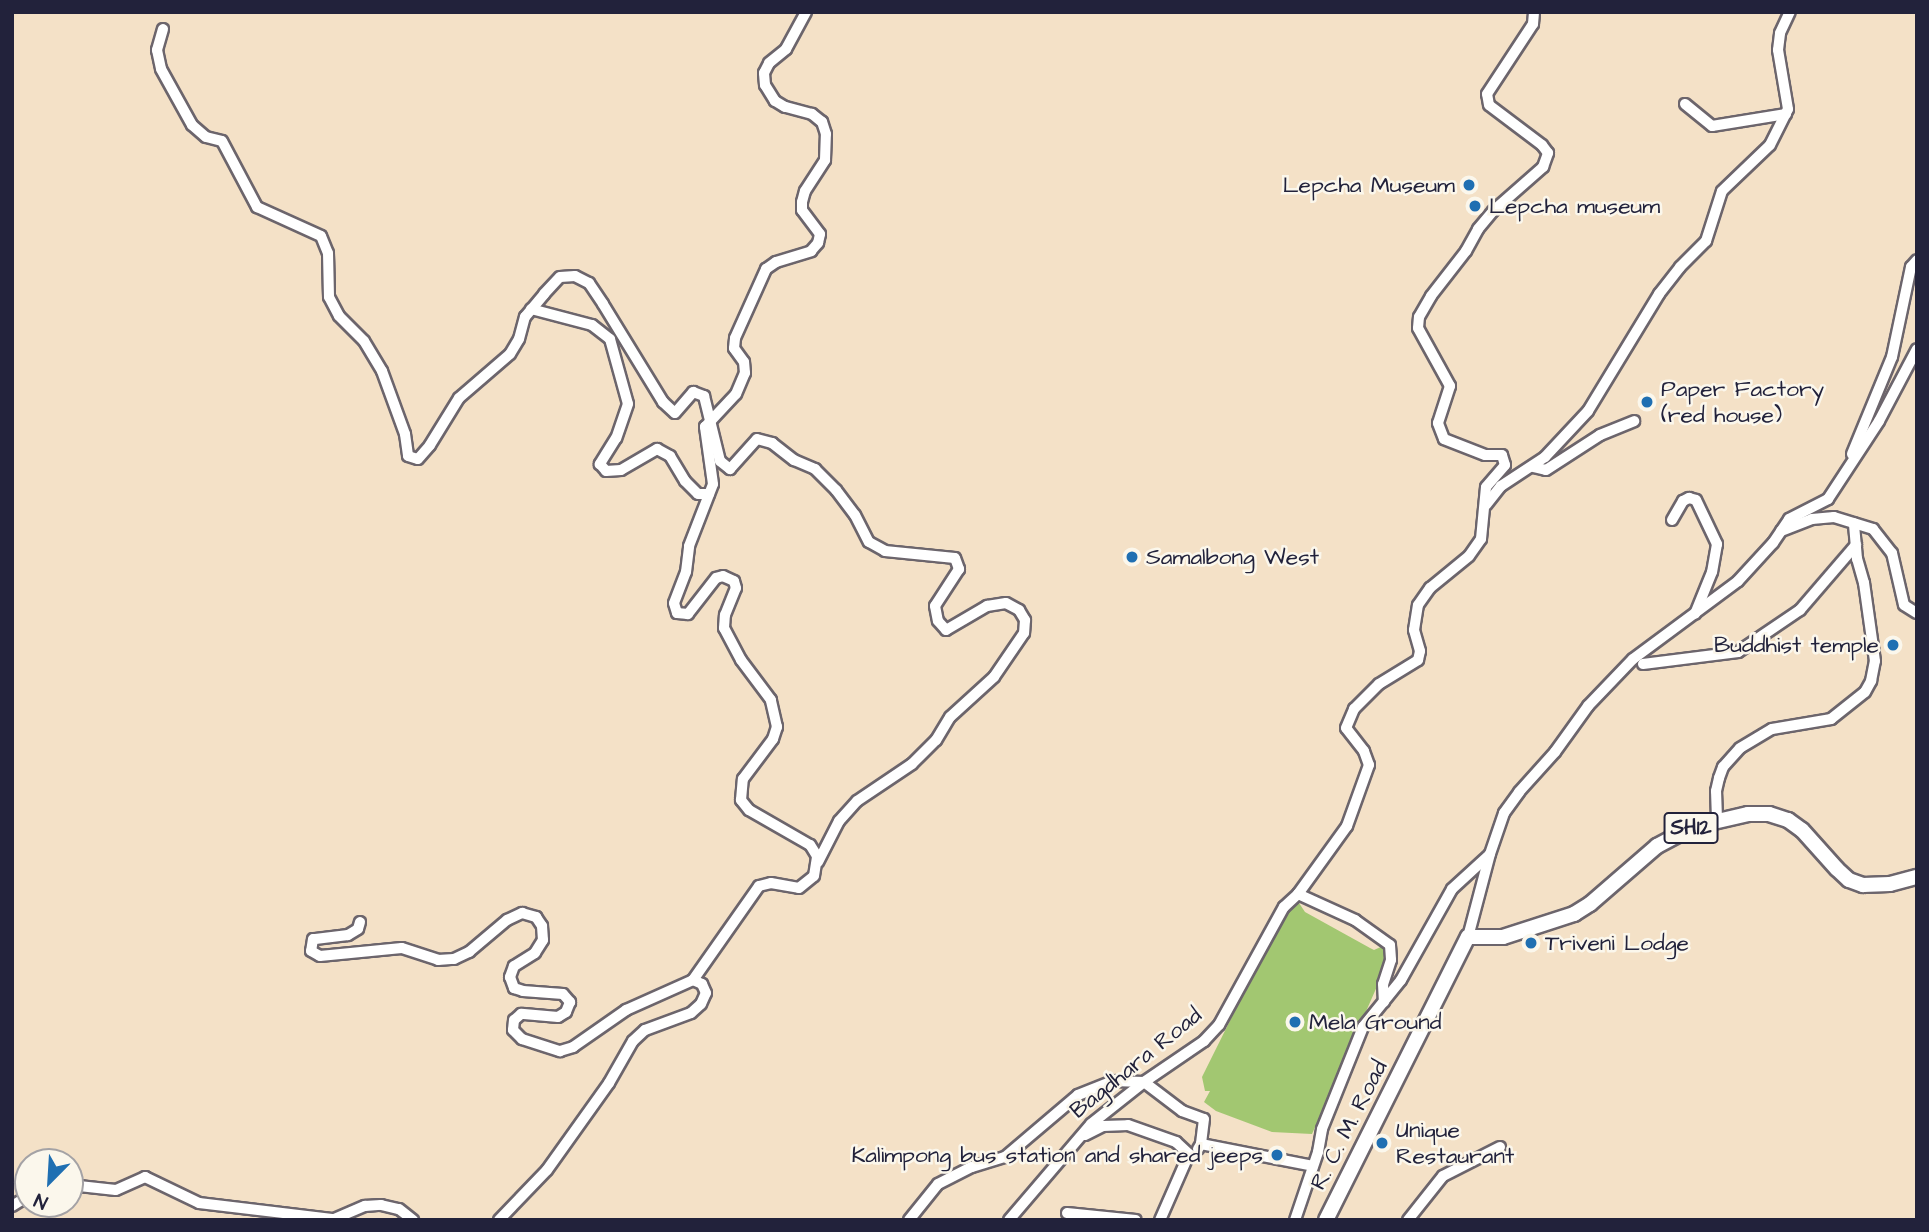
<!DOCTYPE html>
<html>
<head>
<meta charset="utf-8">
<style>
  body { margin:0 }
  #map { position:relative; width:1929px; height:1232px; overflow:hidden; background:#f4e1c7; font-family:"Architects Daughter",sans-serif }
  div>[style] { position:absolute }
  .green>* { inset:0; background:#a2c771 }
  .roads { filter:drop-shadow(2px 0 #6c656c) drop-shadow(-2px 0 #6c656c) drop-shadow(0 2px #6c656c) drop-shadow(0 -2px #6c656c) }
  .minor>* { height:10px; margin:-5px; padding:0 5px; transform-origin:5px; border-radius:5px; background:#fff }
  .major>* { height:14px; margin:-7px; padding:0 7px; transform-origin:7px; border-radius:7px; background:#fff }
  .dots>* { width:19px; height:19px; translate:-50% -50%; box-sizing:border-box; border:4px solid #fbf7ec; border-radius:50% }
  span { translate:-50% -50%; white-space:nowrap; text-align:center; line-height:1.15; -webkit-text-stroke:5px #fbf7ec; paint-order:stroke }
  .shield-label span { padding:2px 5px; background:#fbf7ec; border:2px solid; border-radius:5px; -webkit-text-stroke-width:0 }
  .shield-label { font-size:21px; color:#22223b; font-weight:700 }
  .poi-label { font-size:23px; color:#22223b }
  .right { translate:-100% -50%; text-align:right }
  .left { translate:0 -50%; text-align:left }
  .street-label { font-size:23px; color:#22223b }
  .frame { position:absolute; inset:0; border:14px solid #22223b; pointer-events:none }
  .north { position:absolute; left:14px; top:1148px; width:70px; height:70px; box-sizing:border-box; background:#fbf7ec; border:2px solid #a4a2a5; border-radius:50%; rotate:204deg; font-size:19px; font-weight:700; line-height:28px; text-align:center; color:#22223b }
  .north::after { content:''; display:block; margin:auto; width:24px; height:32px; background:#1f6fb2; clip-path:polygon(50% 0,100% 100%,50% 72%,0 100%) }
</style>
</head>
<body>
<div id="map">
  <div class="green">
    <i style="clip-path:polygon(1297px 900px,1305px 912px,1370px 948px,1374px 950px,1383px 946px,1386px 966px,1312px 1134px,1272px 1132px,1216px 1111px,1204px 1102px,1210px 1091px,1205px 1091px,1202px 1077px,1286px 908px)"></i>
  </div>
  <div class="roads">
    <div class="minor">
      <i style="left:163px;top:29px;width:22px;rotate:106deg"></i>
      <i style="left:157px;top:50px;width:19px;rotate:78deg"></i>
      <i style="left:161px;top:69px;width:64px;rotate:61deg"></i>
      <i style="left:192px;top:125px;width:18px;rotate:41deg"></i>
      <i style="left:206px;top:137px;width:16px;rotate:14deg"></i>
      <i style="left:222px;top:141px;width:75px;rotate:62.1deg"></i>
      <i style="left:257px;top:207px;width:70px;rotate:24.4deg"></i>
      <i style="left:321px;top:236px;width:18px;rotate:68deg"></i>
      <i style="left:328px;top:253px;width:44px;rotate:88.7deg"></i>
      <i style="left:329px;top:297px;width:21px;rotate:62deg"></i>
      <i style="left:339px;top:316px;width:35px;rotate:45deg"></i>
      <i style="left:364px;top:341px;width:35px;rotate:59deg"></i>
      <i style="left:382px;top:371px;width:67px;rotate:69.9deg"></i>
      <i style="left:405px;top:434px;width:22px;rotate:82deg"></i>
      <i style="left:408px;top:456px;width:10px;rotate:17deg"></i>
      <i style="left:418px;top:459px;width:18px;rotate:-49deg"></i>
      <i style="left:430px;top:445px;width:55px;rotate:-58.3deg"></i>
      <i style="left:459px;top:398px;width:67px;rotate:-40.8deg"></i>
      <i style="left:510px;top:354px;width:17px;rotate:-59deg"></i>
      <i style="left:519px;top:339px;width:23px;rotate:-75deg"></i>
      <i style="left:525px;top:317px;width:30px;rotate:-50deg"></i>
      <i style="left:544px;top:294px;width:23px;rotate:-47deg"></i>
      <i style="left:560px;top:277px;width:15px;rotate:-4deg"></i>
      <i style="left:575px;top:276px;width:16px;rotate:27deg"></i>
      <i style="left:589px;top:283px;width:25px;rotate:56deg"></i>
      <i style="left:603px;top:304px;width:115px;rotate:58.5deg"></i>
      <i style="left:663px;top:402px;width:16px;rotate:43deg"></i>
      <i style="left:675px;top:413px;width:28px;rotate:-49deg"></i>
      <i style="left:693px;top:392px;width:12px;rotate:20deg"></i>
      <i style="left:704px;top:396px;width:67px;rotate:76.2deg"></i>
      <i style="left:720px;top:461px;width:13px;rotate:39deg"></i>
      <i style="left:730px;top:469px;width:40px;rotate:-48deg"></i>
      <i style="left:757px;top:439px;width:16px;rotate:15deg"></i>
      <i style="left:772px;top:443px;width:28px;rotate:38deg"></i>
      <i style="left:794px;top:460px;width:23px;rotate:23deg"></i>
      <i style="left:815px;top:469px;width:30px;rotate:45deg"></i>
      <i style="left:836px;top:490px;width:31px;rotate:53deg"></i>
      <i style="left:855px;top:515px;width:30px;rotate:63deg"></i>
      <i style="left:869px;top:542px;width:18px;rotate:29deg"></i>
      <i style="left:885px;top:551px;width:70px;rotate:5.7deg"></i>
      <i style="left:955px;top:558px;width:12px;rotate:70deg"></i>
      <i style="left:959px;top:569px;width:44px;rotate:123deg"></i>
      <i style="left:935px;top:606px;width:15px;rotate:79deg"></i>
      <i style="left:938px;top:621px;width:12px;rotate:48deg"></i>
      <i style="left:946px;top:630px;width:48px;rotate:-30.3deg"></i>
      <i style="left:987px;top:606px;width:19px;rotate:-9deg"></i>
      <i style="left:1006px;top:603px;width:15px;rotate:28deg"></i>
      <i style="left:1019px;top:610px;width:12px;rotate:59deg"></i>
      <i style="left:1025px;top:620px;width:13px;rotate:94deg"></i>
      <i style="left:1024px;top:633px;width:53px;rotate:124.3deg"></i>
      <i style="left:994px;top:677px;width:59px;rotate:137.7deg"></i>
      <i style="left:950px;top:717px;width:27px;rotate:121deg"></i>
      <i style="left:936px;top:740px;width:34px;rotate:135deg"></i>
      <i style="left:912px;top:764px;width:66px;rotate:146.1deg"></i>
      <i style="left:857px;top:801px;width:27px;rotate:132deg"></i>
      <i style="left:839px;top:821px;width:46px;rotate:117.1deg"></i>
      <i style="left:1685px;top:104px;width:35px;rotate:39deg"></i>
      <i style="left:1712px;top:126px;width:75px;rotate:-9.2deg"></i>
      <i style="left:531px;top:309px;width:63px;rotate:14.7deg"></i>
      <i style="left:592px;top:325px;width:23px;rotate:38deg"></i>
      <i style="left:610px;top:339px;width:67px;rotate:74.5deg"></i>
      <i style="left:628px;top:404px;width:36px;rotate:109deg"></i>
      <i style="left:616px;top:438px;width:31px;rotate:122deg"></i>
      <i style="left:600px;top:464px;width:9px;rotate:49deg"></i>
      <i style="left:606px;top:471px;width:15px;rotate:-4deg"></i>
      <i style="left:621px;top:470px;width:42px;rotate:-30.3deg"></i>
      <i style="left:657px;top:449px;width:15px;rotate:28deg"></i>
      <i style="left:670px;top:456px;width:29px;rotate:59deg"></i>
      <i style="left:685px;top:481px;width:18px;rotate:45deg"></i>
      <i style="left:698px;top:494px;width:11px"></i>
      <i style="left:1852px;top:454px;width:105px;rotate:-67.6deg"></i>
      <i style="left:1892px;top:357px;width:92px;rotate:-78.1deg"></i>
      <i style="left:1911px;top:267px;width:9px;rotate:-49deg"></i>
      <i style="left:1533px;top:467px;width:13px;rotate:13deg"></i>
      <i style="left:1546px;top:470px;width:64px;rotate:-32.9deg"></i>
      <i style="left:1600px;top:435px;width:37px;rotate:-22deg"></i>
      <i style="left:1486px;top:505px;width:24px;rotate:-52deg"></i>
      <i style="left:1501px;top:486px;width:53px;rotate:-33.4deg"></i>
      <i style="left:1545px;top:457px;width:63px;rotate:-46.9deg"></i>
      <i style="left:1588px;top:411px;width:137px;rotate:-58.7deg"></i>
      <i style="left:1659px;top:294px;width:34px;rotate:-52deg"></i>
      <i style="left:1680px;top:267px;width:37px;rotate:-45deg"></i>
      <i style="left:1706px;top:241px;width:52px;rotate:-72.3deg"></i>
      <i style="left:1722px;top:191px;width:66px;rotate:-43.8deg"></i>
      <i style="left:1770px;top:145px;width:40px;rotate:-63.4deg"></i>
      <i style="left:1788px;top:109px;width:60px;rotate:-99.6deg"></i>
      <i style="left:1778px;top:50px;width:17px;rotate:-83deg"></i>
      <i style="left:1780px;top:33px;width:23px;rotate:-65deg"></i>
      <i style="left:1672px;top:520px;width:22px;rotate:-60deg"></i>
      <i style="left:1683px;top:501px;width:7px;rotate:-27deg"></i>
      <i style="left:1689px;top:498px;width:7px;rotate:16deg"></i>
      <i style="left:1696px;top:500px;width:49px;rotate:64.5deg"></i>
      <i style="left:1717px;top:544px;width:28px;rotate:100deg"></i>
      <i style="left:1712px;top:572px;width:45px;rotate:112deg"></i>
      <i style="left:1781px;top:531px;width:33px;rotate:-21deg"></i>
      <i style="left:1812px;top:519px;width:22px;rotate:-5deg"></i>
      <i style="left:1834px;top:517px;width:41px;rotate:17.1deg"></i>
      <i style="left:1873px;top:529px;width:31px;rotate:52deg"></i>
      <i style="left:1892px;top:553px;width:53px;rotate:77deg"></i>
      <i style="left:1904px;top:605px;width:15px;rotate:32deg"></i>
      <i style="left:1643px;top:664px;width:96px;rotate:-7.2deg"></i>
      <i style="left:1738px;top:652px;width:75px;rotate:-34.1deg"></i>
      <i style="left:1800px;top:610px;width:86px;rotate:-49.3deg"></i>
      <i style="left:1717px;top:819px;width:28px;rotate:-92deg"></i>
      <i style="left:1716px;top:791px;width:13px;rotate:-77deg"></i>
      <i style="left:1719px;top:778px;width:12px;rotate:-70deg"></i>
      <i style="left:1723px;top:767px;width:25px;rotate:-48deg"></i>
      <i style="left:1740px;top:748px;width:37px;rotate:-31deg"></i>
      <i style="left:1772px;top:729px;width:60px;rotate:-9.6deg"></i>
      <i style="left:1831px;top:719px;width:43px;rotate:-38.5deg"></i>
      <i style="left:1865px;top:692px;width:13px;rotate:-61deg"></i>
      <i style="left:1871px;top:681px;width:20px;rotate:-79deg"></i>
      <i style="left:1875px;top:661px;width:79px;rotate:-98deg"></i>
      <i style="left:1864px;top:583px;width:25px;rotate:-106deg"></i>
      <i style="left:1857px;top:559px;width:36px;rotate:-95deg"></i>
      <i style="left:1298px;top:894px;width:63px;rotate:24.5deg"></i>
      <i style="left:1355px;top:920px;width:43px;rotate:35.5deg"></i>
      <i style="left:1390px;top:945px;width:15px;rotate:86deg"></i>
      <i style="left:1391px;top:960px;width:25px;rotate:108deg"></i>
      <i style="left:1383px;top:984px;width:18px;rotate:87deg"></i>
      <i style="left:360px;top:922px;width:7px;rotate:106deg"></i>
      <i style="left:358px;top:929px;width:12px;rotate:149deg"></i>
      <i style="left:348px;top:935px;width:35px;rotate:173deg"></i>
      <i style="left:313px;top:939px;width:12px;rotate:99deg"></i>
      <i style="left:311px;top:951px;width:10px;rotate:29deg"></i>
      <i style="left:320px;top:956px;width:82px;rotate:-5.6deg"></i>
      <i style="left:402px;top:948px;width:38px;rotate:18deg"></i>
      <i style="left:438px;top:960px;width:16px;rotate:-4deg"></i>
      <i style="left:454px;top:959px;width:17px;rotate:-25deg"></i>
      <i style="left:469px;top:952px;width:50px;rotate:-40.1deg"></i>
      <i style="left:507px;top:920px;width:17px;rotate:-25deg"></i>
      <i style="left:522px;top:913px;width:15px;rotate:16deg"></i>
      <i style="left:536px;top:917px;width:11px;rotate:56deg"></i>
      <i style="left:542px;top:926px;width:14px;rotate:86deg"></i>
      <i style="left:543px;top:940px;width:15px;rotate:122deg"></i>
      <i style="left:535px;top:953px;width:25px;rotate:148deg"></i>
      <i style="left:514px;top:966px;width:12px;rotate:110deg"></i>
      <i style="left:510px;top:977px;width:12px;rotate:70deg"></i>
      <i style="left:514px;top:988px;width:9px;rotate:18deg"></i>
      <i style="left:523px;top:991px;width:40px;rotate:4.3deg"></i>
      <i style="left:563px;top:994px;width:11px;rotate:49deg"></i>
      <i style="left:570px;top:1002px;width:11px;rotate:112deg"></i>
      <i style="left:566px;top:1012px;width:9px;rotate:148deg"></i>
      <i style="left:558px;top:1017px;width:37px;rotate:-175deg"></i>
      <i style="left:521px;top:1014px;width:9px;rotate:139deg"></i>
      <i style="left:514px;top:1020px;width:10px;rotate:96deg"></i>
      <i style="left:513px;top:1030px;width:13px;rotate:45deg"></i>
      <i style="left:522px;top:1039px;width:40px;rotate:18deg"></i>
      <i style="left:560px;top:1051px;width:14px;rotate:-17deg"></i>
      <i style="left:573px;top:1047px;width:65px;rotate:-34.9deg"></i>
      <i style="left:626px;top:1010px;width:73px;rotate:-24.1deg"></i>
      <i style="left:693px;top:980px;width:115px;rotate:-54.9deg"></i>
      <i style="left:759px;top:886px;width:12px;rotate:-14deg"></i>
      <i style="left:771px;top:883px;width:28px;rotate:10deg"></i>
      <i style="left:799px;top:888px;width:19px;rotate:-39deg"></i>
      <i style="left:814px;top:876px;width:20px;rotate:-81deg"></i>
      <i style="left:817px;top:856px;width:13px;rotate:-122deg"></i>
      <i style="left:810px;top:845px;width:70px;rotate:-150.2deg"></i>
      <i style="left:749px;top:810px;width:13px;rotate:-129deg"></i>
      <i style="left:741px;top:800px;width:21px;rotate:-85deg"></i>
      <i style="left:743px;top:779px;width:50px;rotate:-53.1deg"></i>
      <i style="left:773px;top:739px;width:13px;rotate:-72deg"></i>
      <i style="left:777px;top:727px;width:28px;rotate:-103deg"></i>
      <i style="left:771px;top:700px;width:50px;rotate:-126.9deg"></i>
      <i style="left:741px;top:660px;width:36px;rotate:-118deg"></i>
      <i style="left:724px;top:628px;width:13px;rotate:-86deg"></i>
      <i style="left:725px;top:615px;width:29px;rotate:-68deg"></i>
      <i style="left:736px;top:588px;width:7px;rotate:-106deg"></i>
      <i style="left:734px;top:581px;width:12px;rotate:-156deg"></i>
      <i style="left:723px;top:576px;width:7px;rotate:164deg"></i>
      <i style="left:716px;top:578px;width:46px;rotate:127.9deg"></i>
      <i style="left:688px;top:614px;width:11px;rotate:-175deg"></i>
      <i style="left:677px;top:613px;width:10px;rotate:-107deg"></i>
      <i style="left:674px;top:603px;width:33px;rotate:-69deg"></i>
      <i style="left:686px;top:572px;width:26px;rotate:-83deg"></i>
      <i style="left:689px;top:546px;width:66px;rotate:-68.8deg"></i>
      <i style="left:713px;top:484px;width:58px;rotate:-98deg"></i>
      <i style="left:705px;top:427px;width:45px;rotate:-46.8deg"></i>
      <i style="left:736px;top:394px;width:23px;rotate:-67deg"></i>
      <i style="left:745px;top:373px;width:11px;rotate:-95deg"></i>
      <i style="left:744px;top:362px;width:17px;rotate:-126deg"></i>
      <i style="left:734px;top:348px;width:10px;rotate:-84deg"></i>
      <i style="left:735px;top:338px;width:76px;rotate:-65.8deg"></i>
      <i style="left:766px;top:269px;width:12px;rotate:-35deg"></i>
      <i style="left:776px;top:262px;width:37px;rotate:-17deg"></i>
      <i style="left:811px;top:251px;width:11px;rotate:-49deg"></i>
      <i style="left:818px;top:243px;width:9px;rotate:-77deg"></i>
      <i style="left:820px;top:234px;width:30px;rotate:-127deg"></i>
      <i style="left:802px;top:210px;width:8px;rotate:-90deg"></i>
      <i style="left:802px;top:202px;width:11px;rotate:-75deg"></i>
      <i style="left:805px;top:191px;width:37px;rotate:-57deg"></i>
      <i style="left:825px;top:160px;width:26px;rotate:-88deg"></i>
      <i style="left:826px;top:134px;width:13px;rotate:-108deg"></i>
      <i style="left:822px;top:122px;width:13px;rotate:-141deg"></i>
      <i style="left:812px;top:114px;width:28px;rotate:-165deg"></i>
      <i style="left:785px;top:107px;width:12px;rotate:-149deg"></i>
      <i style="left:775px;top:101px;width:19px;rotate:-122deg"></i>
      <i style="left:765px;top:85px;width:12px;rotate:-95deg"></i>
      <i style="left:764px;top:73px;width:11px;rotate:-63deg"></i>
      <i style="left:769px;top:63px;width:22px;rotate:-39deg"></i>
      <i style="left:786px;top:49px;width:42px;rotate:-61.6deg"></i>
      <i style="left:1468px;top:937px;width:86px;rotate:-75.2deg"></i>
      <i style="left:1490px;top:854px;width:43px;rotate:-71.1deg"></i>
      <i style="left:1504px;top:813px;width:26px;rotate:-54deg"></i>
      <i style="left:1519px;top:792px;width:54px;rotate:-48deg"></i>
      <i style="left:1555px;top:752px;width:57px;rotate:-54.3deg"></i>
      <i style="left:1588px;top:706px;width:65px;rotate:-46.2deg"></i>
      <i style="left:1633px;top:659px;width:131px;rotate:-36.6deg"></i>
      <i style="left:1738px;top:581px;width:52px;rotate:-47.4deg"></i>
      <i style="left:1773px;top:543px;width:29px;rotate:-56deg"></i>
      <i style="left:1789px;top:519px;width:44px;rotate:-27.1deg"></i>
      <i style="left:1828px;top:499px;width:93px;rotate:-56.8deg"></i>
      <i style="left:1879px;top:421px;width:81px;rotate:-62.2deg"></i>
      <i style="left:1085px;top:1135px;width:20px;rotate:-27deg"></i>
      <i style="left:1103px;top:1126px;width:25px;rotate:-2deg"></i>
      <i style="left:1128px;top:1125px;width:51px;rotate:19.5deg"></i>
      <i style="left:1176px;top:1142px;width:18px;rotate:43deg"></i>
      <i style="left:1189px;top:1154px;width:72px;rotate:113.7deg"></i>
      <i style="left:1198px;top:1149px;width:6px;rotate:-59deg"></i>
      <i style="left:1201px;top:1144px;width:114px;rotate:11.1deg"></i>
      <i style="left:70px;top:1185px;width:46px;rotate:6.2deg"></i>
      <i style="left:116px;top:1190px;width:32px;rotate:-24deg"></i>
      <i style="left:145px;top:1177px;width:60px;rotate:25.7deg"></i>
      <i style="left:199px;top:1203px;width:136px;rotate:6.8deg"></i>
      <i style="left:334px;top:1219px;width:34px;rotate:-23deg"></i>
      <i style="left:365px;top:1206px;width:16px;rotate:-4deg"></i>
      <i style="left:381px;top:1205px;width:18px;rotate:13deg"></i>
      <i style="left:399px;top:1209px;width:18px;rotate:38deg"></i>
      <i style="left:12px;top:1206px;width:19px;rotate:-32deg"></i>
      <i style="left:1067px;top:1213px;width:69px;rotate:5.8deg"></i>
      <i style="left:499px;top:1220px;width:69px;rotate:-46.2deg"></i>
      <i style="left:547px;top:1170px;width:107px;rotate:-54.5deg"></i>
      <i style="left:609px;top:1083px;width:48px;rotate:-60.3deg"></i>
      <i style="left:633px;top:1041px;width:16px;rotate:-43deg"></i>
      <i style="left:645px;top:1030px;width:49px;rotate:-20.3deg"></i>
      <i style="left:691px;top:1013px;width:13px;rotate:-42deg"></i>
      <i style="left:701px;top:1004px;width:12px;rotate:-66deg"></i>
      <i style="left:706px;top:993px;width:10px;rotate:-114deg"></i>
      <i style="left:702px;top:984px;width:10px;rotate:-156deg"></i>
      <i style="left:909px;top:1220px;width:46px;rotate:-51.1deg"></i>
      <i style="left:938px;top:1184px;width:38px;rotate:-27deg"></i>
      <i style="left:972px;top:1167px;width:34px;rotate:-17deg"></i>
      <i style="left:1005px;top:1157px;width:96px;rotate:-40.3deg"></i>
      <i style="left:1078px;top:1095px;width:38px;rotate:-22deg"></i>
      <i style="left:1113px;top:1081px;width:31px;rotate:2deg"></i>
      <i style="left:1144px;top:1082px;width:48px;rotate:37.3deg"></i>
      <i style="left:1182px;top:1111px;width:23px;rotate:20deg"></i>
      <i style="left:1204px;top:1119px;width:25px;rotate:97deg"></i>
      <i style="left:1009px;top:1220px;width:126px;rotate:-49.5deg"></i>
      <i style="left:1091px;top:1124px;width:68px;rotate:-38.4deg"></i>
      <i style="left:1144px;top:1082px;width:73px;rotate:-34.3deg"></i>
      <i style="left:1204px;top:1041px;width:22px;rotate:-47deg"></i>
      <i style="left:1219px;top:1025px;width:135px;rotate:-61.2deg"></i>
      <i style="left:1284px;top:907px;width:19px;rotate:-43deg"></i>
      <i style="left:1298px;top:894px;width:84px;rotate:-54.2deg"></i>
      <i style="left:1347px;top:826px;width:65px;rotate:-70.2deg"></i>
      <i style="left:1369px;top:765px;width:15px;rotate:-110deg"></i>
      <i style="left:1364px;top:751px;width:29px;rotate:-128deg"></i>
      <i style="left:1346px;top:728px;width:21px;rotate:-67deg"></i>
      <i style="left:1354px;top:709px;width:35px;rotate:-45deg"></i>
      <i style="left:1379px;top:684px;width:46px;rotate:-31.6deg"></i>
      <i style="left:1418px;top:660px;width:9px;rotate:-77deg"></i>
      <i style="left:1420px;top:651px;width:22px;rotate:-106deg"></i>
      <i style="left:1414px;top:630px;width:25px;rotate:-81deg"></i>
      <i style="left:1418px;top:605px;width:21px;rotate:-55deg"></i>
      <i style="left:1430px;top:588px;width:50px;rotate:-39.4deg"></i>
      <i style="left:1469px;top:556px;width:21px;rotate:-55deg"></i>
      <i style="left:1481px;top:539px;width:52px;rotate:-84.5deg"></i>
      <i style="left:1486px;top:487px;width:29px;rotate:-49deg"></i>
      <i style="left:1505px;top:465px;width:10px;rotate:-107deg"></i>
      <i style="left:1502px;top:455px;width:17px;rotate:180deg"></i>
      <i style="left:1485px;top:455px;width:44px;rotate:-158.7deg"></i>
      <i style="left:1444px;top:439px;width:17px;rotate:-111deg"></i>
      <i style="left:1438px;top:423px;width:39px;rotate:-72deg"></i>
      <i style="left:1450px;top:386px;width:66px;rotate:-118.9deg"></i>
      <i style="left:1418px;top:328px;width:11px;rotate:-85deg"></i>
      <i style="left:1419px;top:317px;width:24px;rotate:-60deg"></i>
      <i style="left:1431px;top:296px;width:57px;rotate:-52.1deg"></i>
      <i style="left:1466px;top:251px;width:25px;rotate:-61deg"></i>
      <i style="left:1478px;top:229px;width:23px;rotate:-50deg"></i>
      <i style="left:1493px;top:211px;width:67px;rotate:-41.3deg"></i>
      <i style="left:1543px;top:167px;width:15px;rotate:-70deg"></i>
      <i style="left:1548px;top:153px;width:10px;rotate:-127deg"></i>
      <i style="left:1542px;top:145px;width:66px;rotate:-143deg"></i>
      <i style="left:1489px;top:105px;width:11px;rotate:-100deg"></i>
      <i style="left:1487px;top:94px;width:84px;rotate:-56.7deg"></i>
      <i style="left:1533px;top:24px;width:12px;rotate:-85deg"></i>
      <i style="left:1295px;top:1220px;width:72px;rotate:-71.3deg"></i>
      <i style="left:1318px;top:1152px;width:23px;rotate:-80deg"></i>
      <i style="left:1322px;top:1129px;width:110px;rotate:-68.1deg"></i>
      <i style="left:1363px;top:1027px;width:60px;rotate:-51deg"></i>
      <i style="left:1401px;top:980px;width:104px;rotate:-60.7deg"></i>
      <i style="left:1452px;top:889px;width:49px;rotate:-42.5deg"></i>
      <i style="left:1408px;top:1220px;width:56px;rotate:-51.5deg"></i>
      <i style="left:1443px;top:1176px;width:64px;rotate:-27deg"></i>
    </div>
    <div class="major">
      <i style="left:1326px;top:1220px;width:317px;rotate:-63.4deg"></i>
      <i style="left:1468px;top:937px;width:35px"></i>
      <i style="left:1503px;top:937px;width:75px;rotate:-17.9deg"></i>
      <i style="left:1574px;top:914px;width:19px;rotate:-32deg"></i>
      <i style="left:1590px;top:904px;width:89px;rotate:-40.9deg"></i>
      <i style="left:1657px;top:846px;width:40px;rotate:-28deg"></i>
      <i style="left:1692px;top:827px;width:57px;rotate:-13.1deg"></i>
      <i style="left:1748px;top:814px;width:21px"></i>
      <i style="left:1769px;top:814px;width:20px;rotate:18deg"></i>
      <i style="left:1788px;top:820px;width:17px;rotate:36deg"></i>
      <i style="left:1802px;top:830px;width:52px;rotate:48.1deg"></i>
      <i style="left:1837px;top:869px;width:16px;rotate:43deg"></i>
      <i style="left:1849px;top:880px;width:15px;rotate:20deg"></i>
      <i style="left:1863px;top:885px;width:27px;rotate:-2deg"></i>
      <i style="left:1890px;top:884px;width:28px;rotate:-15deg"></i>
    </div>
  </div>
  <div class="dots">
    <i style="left:1469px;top:185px;background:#1f6fb2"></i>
    <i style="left:1475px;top:206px;background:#1f6fb2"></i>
    <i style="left:1647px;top:402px;background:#1f6fb2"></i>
    <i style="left:1132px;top:557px;background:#1f6fb2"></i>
    <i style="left:1893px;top:645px;background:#1f6fb2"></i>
    <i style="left:1531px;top:943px;background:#1f6fb2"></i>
    <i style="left:1295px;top:1022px;background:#1f6fb2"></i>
    <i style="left:1382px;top:1143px;background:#1f6fb2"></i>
    <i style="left:1277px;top:1155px;background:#1f6fb2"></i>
  </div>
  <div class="shield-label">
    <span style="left:1691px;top:828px">SH12</span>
  </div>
  <div class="poi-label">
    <span class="right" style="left:1455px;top:185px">Lepcha Museum</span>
    <span class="left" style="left:1489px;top:206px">Lepcha museum</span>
    <span class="left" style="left:1661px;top:402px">Paper Factory<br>(red house)</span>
    <span class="left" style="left:1146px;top:557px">Samalbong West</span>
    <span class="right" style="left:1879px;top:645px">Buddhist temple</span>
    <span class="left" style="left:1545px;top:943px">Triveni Lodge</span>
    <span class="left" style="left:1309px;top:1022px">Mela Ground</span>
    <span class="left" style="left:1396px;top:1143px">Unique<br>Restaurant</span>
    <span class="right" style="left:1263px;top:1155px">Kalimpong bus station and shared jeeps</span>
  </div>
  <div class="street-label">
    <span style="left:1136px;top:1063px;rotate:-39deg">Bagdhara Road</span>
    <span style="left:1349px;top:1125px;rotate:-63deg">R. C. M. Road</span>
  </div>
  <div class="frame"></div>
  <div class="north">N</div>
</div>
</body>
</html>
